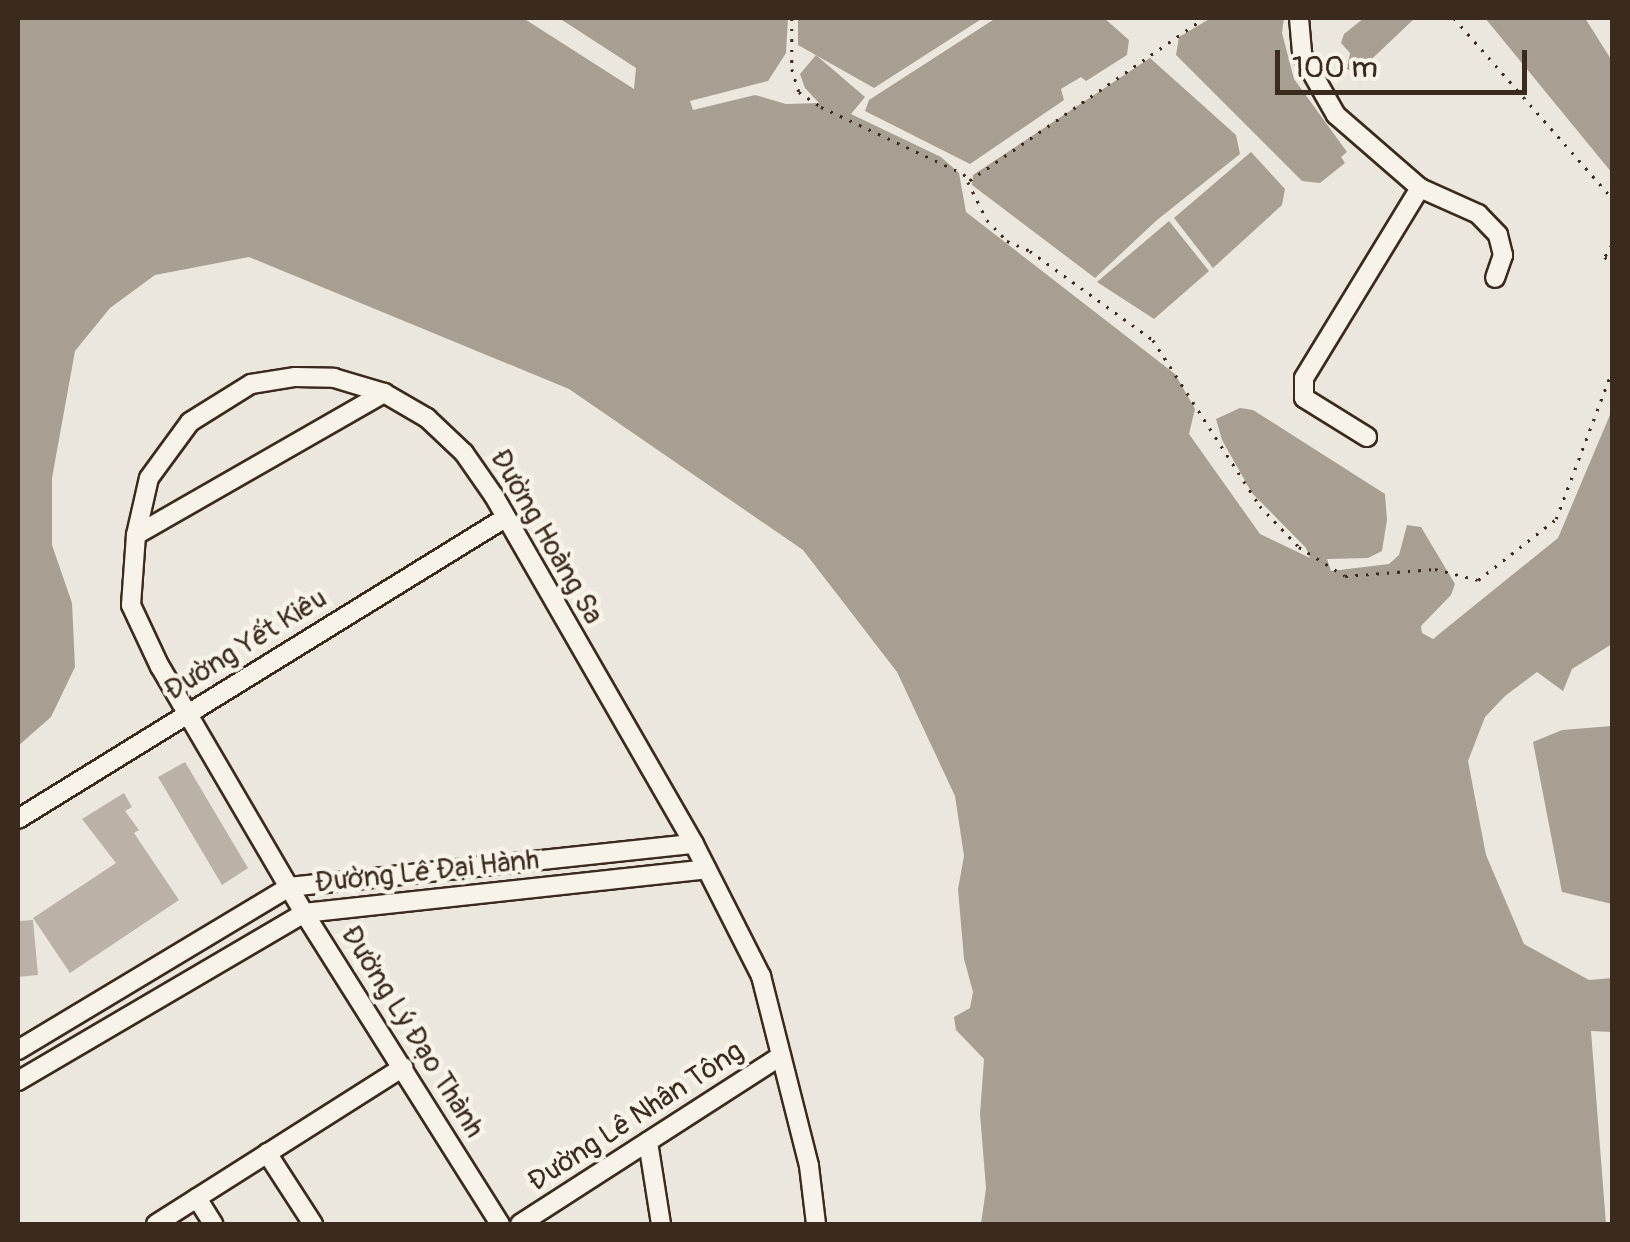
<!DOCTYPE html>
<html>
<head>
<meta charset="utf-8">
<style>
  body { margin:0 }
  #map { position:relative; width:1630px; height:1242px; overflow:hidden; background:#ece7dc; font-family:Pangolin,sans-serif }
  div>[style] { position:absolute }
  .water>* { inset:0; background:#a89f93 }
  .building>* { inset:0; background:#bab2a7 }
  .path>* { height:2.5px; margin-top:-1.25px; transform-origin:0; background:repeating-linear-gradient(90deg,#3b2a1e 0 2.5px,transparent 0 10.5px) }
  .roads { filter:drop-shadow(2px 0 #3b2a1e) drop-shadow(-2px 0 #3b2a1e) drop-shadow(0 2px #3b2a1e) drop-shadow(0 -2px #3b2a1e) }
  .minor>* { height:18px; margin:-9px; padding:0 9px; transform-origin:9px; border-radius:9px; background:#f7f3e8 }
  span { translate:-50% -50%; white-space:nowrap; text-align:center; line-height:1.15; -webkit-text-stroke:9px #f7f3e8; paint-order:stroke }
  .street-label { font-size:28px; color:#3b2a1e }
  .frame { position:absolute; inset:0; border:20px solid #3b2a1e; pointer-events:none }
  .scale { position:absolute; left:1275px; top:50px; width:252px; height:45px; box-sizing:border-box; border:5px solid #3b2a1e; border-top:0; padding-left:12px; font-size:30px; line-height:35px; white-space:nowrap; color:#3b2a1e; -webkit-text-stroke:8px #f7f3e8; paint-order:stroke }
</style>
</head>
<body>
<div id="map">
  <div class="water">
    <i style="clip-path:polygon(18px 18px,523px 18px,634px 89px,636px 68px,559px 18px,788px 18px,786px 53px,768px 81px,690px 101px,693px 110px,755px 95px,786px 104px,819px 103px,805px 88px,800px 74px,816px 55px,865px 97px,851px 114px,941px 157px,959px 173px,966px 212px,1175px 374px,1195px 409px,1189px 434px,1260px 534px,1310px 558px,1306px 548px,1252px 493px,1222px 440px,1216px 419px,1240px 408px,1253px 410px,1385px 494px,1387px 520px,1382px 551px,1368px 558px,1327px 559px,1331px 571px,1389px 564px,1399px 555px,1407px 525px,1421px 527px,1455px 584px,1451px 595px,1421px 626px,1422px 633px,1433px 639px,1558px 538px,1612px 410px,1612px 644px,1572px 669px,1563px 691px,1537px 672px,1505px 696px,1485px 717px,1468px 761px,1486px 855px,1524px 944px,1589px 980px,1612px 978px,1612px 1032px,1591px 1031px,1606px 1224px,981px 1224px,986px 1188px,980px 1114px,984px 1059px,956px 1030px,954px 1017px,970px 1008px,973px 992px,964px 959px,958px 889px,964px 856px,955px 796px,897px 672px,803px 550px,569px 389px,249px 257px,155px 275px,110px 308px,75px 351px,52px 478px,52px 545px,72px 603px,75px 667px,51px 717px,18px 746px)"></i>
    <i style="clip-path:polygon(798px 18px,983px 18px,874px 88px,798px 45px)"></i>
    <i style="clip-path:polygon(996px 18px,1104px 18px,1129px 40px,1127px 55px,1086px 81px,1081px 77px,1061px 89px,1064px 100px,970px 164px,865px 111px,869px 100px)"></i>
    <i style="clip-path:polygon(1211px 18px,1284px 18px,1282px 33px,1294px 79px,1347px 152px,1341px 157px,1345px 163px,1320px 183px,1302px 181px,1176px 55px,1179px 37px)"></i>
    <i style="clip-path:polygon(1364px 18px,1415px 18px,1356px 74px,1347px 69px,1350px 53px,1341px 43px,1344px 34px)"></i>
    <i style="clip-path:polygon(1485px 18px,1585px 18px,1612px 61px,1612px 173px)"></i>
    <i style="clip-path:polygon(1150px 58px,1236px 135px,1240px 154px,1157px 220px,1095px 278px,972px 185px,973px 175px)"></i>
    <i style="clip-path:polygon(1251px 152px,1285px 189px,1282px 205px,1213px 268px,1174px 218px)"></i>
    <i style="clip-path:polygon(1169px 221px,1209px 271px,1154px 319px,1097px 282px)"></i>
    <i style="clip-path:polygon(1612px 726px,1612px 904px,1562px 892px,1533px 742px,1562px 730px)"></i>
  </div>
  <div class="building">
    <i style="clip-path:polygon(185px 762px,248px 868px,222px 885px,158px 777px)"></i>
    <i style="clip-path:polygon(124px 793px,132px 807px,125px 811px,139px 830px,134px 833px,179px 900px,70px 973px,33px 918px,116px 863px,82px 819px)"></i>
    <i style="clip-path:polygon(33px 920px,38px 975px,18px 977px,18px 921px)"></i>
  </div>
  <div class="path">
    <i style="left:792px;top:18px;width:51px;rotate:90deg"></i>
    <i style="left:792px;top:69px;width:24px;rotate:73deg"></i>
    <i style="left:799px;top:92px;width:27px;rotate:34deg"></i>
    <i style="left:821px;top:107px;width:158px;rotate:25.1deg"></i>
    <i style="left:964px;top:174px;width:8px;rotate:60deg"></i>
    <i style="left:1205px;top:18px;width:288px;rotate:145.3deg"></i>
    <i style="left:968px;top:182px;width:42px;rotate:63.4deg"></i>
    <i style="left:987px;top:220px;width:29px;rotate:46deg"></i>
    <i style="left:1007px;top:241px;width:25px;rotate:23deg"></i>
    <i style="left:1030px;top:251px;width:152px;rotate:35.9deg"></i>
    <i style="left:1153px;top:340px;width:197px;rotate:57.2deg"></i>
    <i style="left:1260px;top:506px;width:57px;rotate:46.4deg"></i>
    <i style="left:1299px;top:547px;width:54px;rotate:32.2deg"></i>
    <i style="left:1345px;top:576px;width:90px;rotate:-4.4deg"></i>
    <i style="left:1435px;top:569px;width:44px;rotate:14.3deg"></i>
    <i style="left:1478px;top:580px;width:99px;rotate:-38deg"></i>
    <i style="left:1556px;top:519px;width:158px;rotate:-69.3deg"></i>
    <i style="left:1454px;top:18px;width:240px;rotate:48.7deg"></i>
    <i style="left:1612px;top:245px;width:14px;rotate:120deg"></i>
    <i style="left:1605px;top:257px;width:11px;rotate:52deg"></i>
  </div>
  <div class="roads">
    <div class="minor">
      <i style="left:1299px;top:18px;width:37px;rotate:85deg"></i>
      <i style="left:1302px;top:55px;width:69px;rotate:60.5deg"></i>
      <i style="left:1336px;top:115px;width:111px;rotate:41deg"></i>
      <i style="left:1420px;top:188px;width:64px;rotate:24.1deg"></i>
      <i style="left:1478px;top:214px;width:29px;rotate:46deg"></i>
      <i style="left:1498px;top:235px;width:21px;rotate:76deg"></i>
      <i style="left:1503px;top:255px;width:24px;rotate:109deg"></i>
      <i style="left:1367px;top:437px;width:74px;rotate:-148.2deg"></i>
      <i style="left:1304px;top:398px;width:20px;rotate:-90deg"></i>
      <i style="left:1304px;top:378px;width:223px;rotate:-58.6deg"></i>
      <i style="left:136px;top:535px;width:286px;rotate:-29.8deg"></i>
      <i style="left:18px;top:819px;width:573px;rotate:-31.72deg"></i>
      <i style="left:18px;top:1050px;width:316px;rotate:-31deg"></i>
      <i style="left:289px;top:887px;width:407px;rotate:-6.1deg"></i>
      <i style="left:18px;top:1081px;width:332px;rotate:-30.4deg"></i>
      <i style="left:304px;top:913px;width:405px;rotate:-6.2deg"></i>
      <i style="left:648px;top:1142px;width:83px;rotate:81deg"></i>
      <i style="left:267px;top:1153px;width:85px;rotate:57.1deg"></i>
      <i style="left:197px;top:1198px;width:31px;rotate:58deg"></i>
      <i style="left:156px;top:1224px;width:293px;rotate:-32.4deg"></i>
      <i style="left:500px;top:1224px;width:368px;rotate:-122.2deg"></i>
      <i style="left:304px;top:913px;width:285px;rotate:-120.3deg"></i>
      <i style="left:160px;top:667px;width:68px;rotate:-115.1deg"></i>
      <i style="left:131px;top:605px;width:70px;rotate:-85.9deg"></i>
      <i style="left:136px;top:535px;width:58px;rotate:-77.2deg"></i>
      <i style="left:149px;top:478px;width:69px;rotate:-53.8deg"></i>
      <i style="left:190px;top:422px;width:72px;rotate:-31.9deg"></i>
      <i style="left:251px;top:384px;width:45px;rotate:-9deg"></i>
      <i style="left:295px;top:377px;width:39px;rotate:1deg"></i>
      <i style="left:334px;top:378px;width:52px;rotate:16.7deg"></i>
      <i style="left:384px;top:393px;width:50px;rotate:30.2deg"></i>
      <i style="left:427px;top:418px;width:51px;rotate:43.4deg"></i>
      <i style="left:464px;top:453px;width:52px;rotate:55.1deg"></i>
      <i style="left:494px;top:496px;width:401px;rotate:60.1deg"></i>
      <i style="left:694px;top:844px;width:148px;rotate:63.1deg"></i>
      <i style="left:761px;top:976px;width:196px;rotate:75.8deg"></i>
      <i style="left:809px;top:1166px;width:58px;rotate:83.1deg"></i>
      <i style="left:520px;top:1224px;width:310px;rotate:-32.8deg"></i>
    </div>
  </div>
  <div class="street-label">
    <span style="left:546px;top:537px;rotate:60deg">Đường Hoàng Sa</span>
    <span style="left:246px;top:645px;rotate:-32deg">Đường Yết Kiêu</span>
    <span style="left:427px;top:872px;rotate:-6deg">Đường Lê Đại Hành</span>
    <span style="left:412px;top:1032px;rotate:58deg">Đường Lý Đạo Thành</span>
    <span style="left:636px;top:1117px;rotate:-33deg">Đường Lê Nhân Tông</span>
  </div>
  <div class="frame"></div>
  <div class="scale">100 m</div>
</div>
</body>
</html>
